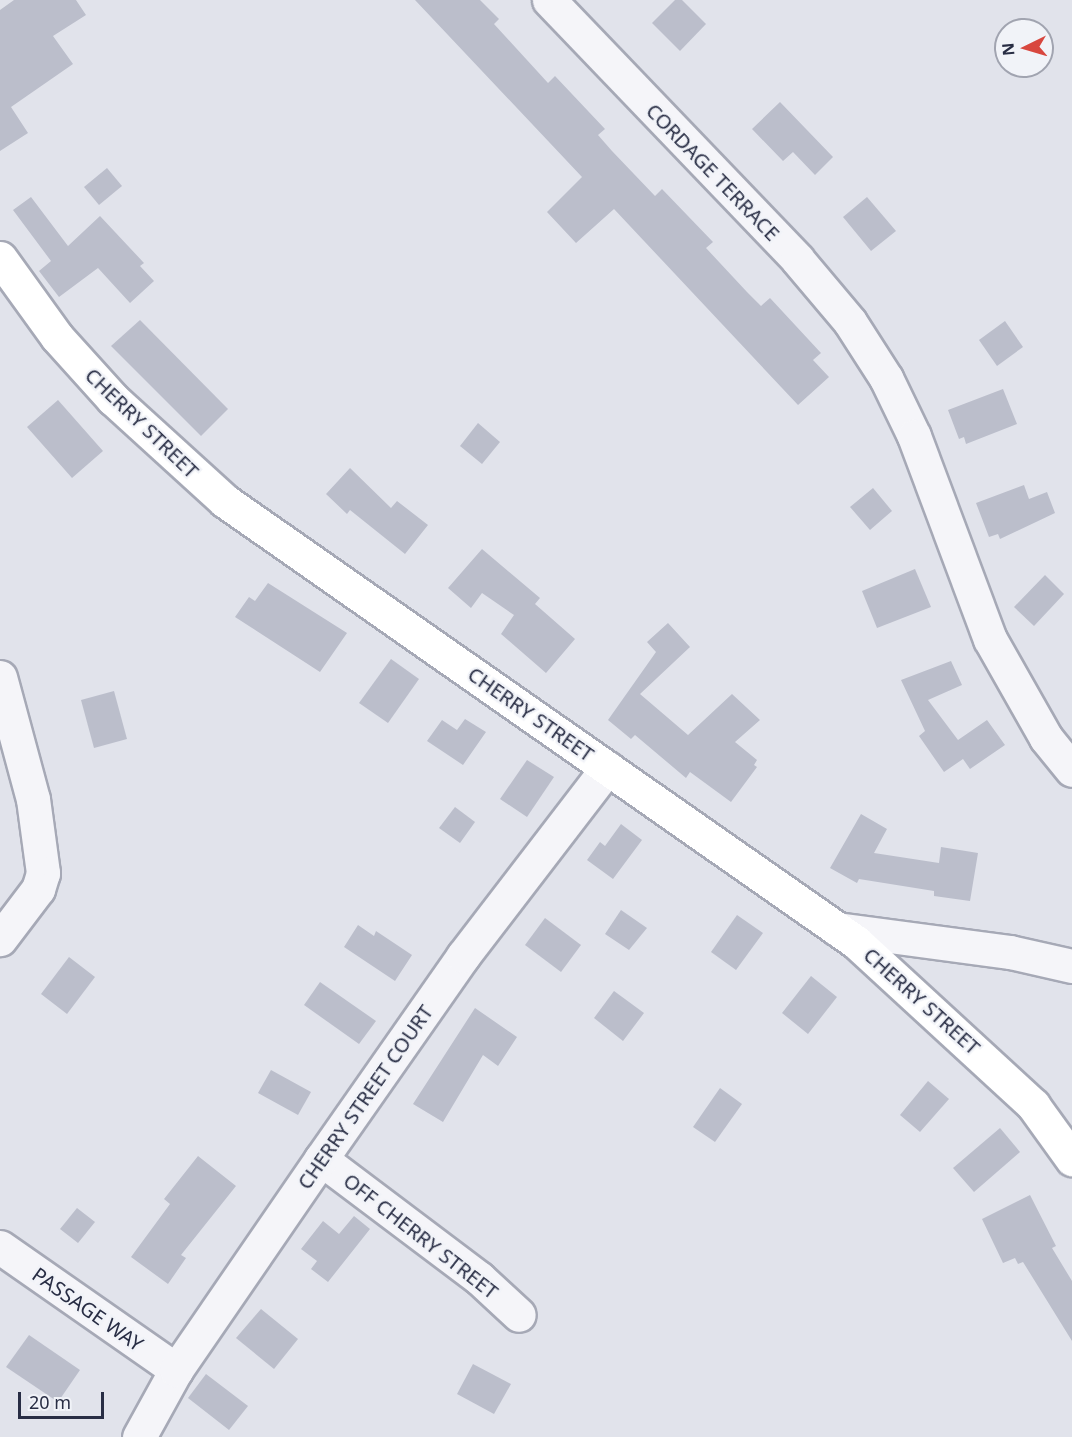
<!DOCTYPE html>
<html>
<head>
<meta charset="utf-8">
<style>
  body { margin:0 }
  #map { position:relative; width:1072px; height:1437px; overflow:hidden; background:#e1e3eb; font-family:"Noto Sans",sans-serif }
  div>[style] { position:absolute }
  .building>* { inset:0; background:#bbbecb }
  .roads { filter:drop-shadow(2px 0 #a6a9b6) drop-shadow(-2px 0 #a6a9b6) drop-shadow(0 2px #a6a9b6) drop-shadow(0 -2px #a6a9b6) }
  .minor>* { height:33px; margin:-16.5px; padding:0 16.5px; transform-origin:16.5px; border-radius:16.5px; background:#f5f5f9 }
  .major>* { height:33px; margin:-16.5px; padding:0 16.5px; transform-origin:16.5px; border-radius:16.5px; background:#fff }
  span { translate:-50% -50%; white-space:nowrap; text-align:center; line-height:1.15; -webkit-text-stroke:4.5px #f1f3f8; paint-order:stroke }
  .street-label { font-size:20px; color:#282d44 }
  .north { position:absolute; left:994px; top:18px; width:60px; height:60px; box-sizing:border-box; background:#f1f3f8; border:2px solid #a1a4b0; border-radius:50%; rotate:265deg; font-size:16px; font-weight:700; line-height:24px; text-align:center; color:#282d44 }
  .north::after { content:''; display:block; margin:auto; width:21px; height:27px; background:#d8473f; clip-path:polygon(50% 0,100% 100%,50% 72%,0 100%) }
  .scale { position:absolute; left:18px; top:1392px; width:86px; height:27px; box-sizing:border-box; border:3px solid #282d44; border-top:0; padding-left:8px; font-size:18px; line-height:21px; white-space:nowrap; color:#282d44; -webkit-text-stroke:4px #f1f3f8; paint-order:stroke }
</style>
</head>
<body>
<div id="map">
  <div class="building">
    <i style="clip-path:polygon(14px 0,76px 0,86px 15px,53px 36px,73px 64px,11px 107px,28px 133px,0 151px,0 10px)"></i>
    <i style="clip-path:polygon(415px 0,480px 0,499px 19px,494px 24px,548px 83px,555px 76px,605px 129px,598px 135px,612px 151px,655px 196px,662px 189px,713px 242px,706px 248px,747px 292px,761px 306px,770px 298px,821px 353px,813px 360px,829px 377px,798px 405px,614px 209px,576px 243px,547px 212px,582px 177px)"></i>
    <i style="clip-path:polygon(675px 0,682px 0,706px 24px,680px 51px,652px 23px)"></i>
    <i style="clip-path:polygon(780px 102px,833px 157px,815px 175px,793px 152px,783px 161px,752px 129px)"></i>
    <i style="clip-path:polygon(107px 168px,122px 186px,99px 205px,84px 187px)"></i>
    <i style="clip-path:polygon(31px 197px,68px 246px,100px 216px,144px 263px,140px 266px,154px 281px,130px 303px,98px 268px,59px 297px,39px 271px,51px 261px,13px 210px)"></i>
    <i style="clip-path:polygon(867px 197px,896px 231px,871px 251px,843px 217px)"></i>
    <i style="clip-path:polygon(140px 320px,228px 409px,201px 436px,111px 346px)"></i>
    <i style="clip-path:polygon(1005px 321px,1023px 347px,997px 366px,979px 340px)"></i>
    <i style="clip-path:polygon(1003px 389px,1017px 424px,966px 444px,964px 437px,959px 439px,948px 410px)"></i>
    <i style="clip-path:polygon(58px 400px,103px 451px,72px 478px,27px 427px)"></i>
    <i style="clip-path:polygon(478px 423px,500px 442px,482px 464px,460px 446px)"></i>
    <i style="clip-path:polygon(350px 468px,391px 508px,397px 501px,428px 525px,405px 554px,350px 510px,347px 514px,326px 494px)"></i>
    <i style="clip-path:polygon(1024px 485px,1029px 499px,1047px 492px,1055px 513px,1000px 539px,998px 534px,989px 537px,976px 503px)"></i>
    <i style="clip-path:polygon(873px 488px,892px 511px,870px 530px,850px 507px)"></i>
    <i style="clip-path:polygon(482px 549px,540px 598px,535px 604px,575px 639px,546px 673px,501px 634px,514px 615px,482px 593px,471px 608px,448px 588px)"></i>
    <i style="clip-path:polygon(915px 569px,931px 607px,877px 628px,862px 591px)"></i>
    <i style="clip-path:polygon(1045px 575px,1064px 594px,1034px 626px,1014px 607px)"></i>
    <i style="clip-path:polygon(268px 583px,347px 633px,320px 672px,235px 617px,249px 597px,255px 601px)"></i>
    <i style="clip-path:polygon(668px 623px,690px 647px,640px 694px,688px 735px,732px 694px,760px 720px,735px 742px,757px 760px,754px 765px,757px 767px,731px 802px,690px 772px,686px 778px,635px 735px,631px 739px,608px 720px,656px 652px,647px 642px)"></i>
    <i style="clip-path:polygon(391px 659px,419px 679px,388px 723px,359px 703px)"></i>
    <i style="clip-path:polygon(951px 661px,962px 685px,928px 700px,958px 740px,987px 720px,1005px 745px,970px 769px,963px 759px,944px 772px,919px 736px,925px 731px,901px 680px)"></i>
    <i style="clip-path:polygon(114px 691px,127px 739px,94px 748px,81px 700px)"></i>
    <i style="clip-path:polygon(465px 719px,486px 732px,463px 765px,427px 741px,442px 720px,457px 730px)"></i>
    <i style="clip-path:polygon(527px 760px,554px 777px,527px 817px,500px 799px)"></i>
    <i style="clip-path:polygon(455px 807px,475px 822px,460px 843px,439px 828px)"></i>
    <i style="clip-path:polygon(861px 814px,887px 829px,874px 853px,939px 863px,941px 847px,978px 853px,970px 901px,934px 896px,934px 891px,859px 879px,857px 883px,830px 868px)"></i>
    <i style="clip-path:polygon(621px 824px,642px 840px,613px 879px,587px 860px,600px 842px,605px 846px)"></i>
    <i style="clip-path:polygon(621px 910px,647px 928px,629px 950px,605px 934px)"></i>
    <i style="clip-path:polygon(737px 915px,763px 933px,736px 970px,711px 952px)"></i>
    <i style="clip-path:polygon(545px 918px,581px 945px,561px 972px,525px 945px)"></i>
    <i style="clip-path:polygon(358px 925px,374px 936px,376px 931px,412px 955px,395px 981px,344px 947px)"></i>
    <i style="clip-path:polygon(69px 957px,95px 977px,67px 1014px,41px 994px)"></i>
    <i style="clip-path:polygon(811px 976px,837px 997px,808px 1034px,782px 1013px)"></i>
    <i style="clip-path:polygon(320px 982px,376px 1021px,359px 1044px,304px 1005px)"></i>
    <i style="clip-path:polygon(614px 991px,644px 1013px,623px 1041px,594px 1018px)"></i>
    <i style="clip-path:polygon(475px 1008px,517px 1037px,498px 1066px,483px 1055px,443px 1122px,413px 1104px)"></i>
    <i style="clip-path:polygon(271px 1070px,311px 1092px,298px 1115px,258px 1093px)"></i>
    <i style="clip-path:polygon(928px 1081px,949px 1099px,920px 1132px,900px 1115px)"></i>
    <i style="clip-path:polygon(720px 1088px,742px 1104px,715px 1142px,693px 1127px)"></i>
    <i style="clip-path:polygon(1000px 1128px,1020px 1152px,974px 1192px,953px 1168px)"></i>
    <i style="clip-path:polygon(198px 1156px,236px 1186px,181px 1255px,186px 1258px,168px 1284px,131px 1257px,170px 1204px,164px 1199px)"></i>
    <i style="clip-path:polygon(1030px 1195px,1056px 1246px,1052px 1248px,1072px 1281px,1072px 1341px,1023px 1262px,1018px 1264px,1015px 1258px,1003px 1263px,982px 1219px)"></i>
    <i style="clip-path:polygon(77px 1208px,95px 1222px,78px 1243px,60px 1229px)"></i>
    <i style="clip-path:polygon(354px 1216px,370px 1229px,328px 1282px,311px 1269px,317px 1261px,301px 1249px,323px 1221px,339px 1234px)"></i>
    <i style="clip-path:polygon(261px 1309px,298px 1339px,274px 1369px,236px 1338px)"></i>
    <i style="clip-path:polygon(29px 1335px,80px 1370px,58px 1402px,6px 1367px)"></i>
    <i style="clip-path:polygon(473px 1364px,511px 1384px,494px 1414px,457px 1394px)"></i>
    <i style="clip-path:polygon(206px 1374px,248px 1406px,229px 1430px,188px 1398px)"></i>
  </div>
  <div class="roads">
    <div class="minor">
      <i style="left:549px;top:0;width:359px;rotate:46.2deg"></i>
      <i style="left:797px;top:259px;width:82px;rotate:49.9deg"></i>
      <i style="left:850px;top:322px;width:67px;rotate:57.3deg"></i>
      <i style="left:886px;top:378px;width:64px;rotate:64.2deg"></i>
      <i style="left:914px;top:436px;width:217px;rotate:69.5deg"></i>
      <i style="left:990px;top:639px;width:114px;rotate:60.5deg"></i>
      <i style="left:1046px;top:738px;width:41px;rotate:50.9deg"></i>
      <i style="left:0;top:677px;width:126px;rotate:74.9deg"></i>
      <i style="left:33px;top:799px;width:75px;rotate:82.3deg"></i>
      <i style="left:43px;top:873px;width:17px;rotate:107deg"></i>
      <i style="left:38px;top:889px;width:63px;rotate:127.2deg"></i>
      <i style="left:837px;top:929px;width:175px;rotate:7.6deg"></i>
      <i style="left:1010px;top:952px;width:64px;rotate:12.7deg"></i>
      <i style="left:321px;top:1159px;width:198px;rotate:37deg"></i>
      <i style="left:479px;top:1278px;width:54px;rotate:42.8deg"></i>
      <i style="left:0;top:1247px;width:215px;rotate:34.9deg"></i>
      <i style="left:139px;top:1437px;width:77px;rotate:-61.1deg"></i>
      <i style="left:176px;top:1370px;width:256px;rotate:-55.5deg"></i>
      <i style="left:321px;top:1159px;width:248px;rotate:-55deg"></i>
      <i style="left:463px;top:956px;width:237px;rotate:-52.5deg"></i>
    </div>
    <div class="major">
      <i style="left:0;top:258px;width:97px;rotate:54.2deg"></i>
      <i style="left:57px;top:337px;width:84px;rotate:47.9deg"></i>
      <i style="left:113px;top:399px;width:151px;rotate:42.3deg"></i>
      <i style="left:225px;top:501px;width:770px;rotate:34.95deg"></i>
      <i style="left:856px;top:942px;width:241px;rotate:42.6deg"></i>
      <i style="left:1033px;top:1105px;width:67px;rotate:54.2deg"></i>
    </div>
  </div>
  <div class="street-label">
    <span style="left:713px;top:172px;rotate:46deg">CORDAGE TERRACE</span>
    <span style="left:142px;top:423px;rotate:44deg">CHERRY STREET</span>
    <span style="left:531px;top:714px;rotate:35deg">CHERRY STREET</span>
    <span style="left:922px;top:1001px;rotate:42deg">CHERRY STREET</span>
    <span style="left:365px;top:1097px;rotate:-55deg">CHERRY STREET COURT</span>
    <span style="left:421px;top:1236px;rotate:38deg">OFF CHERRY STREET</span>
    <span style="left:88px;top:1309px;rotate:35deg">PASSAGE WAY</span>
  </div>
  <div class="north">N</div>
  <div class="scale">20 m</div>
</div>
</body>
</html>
